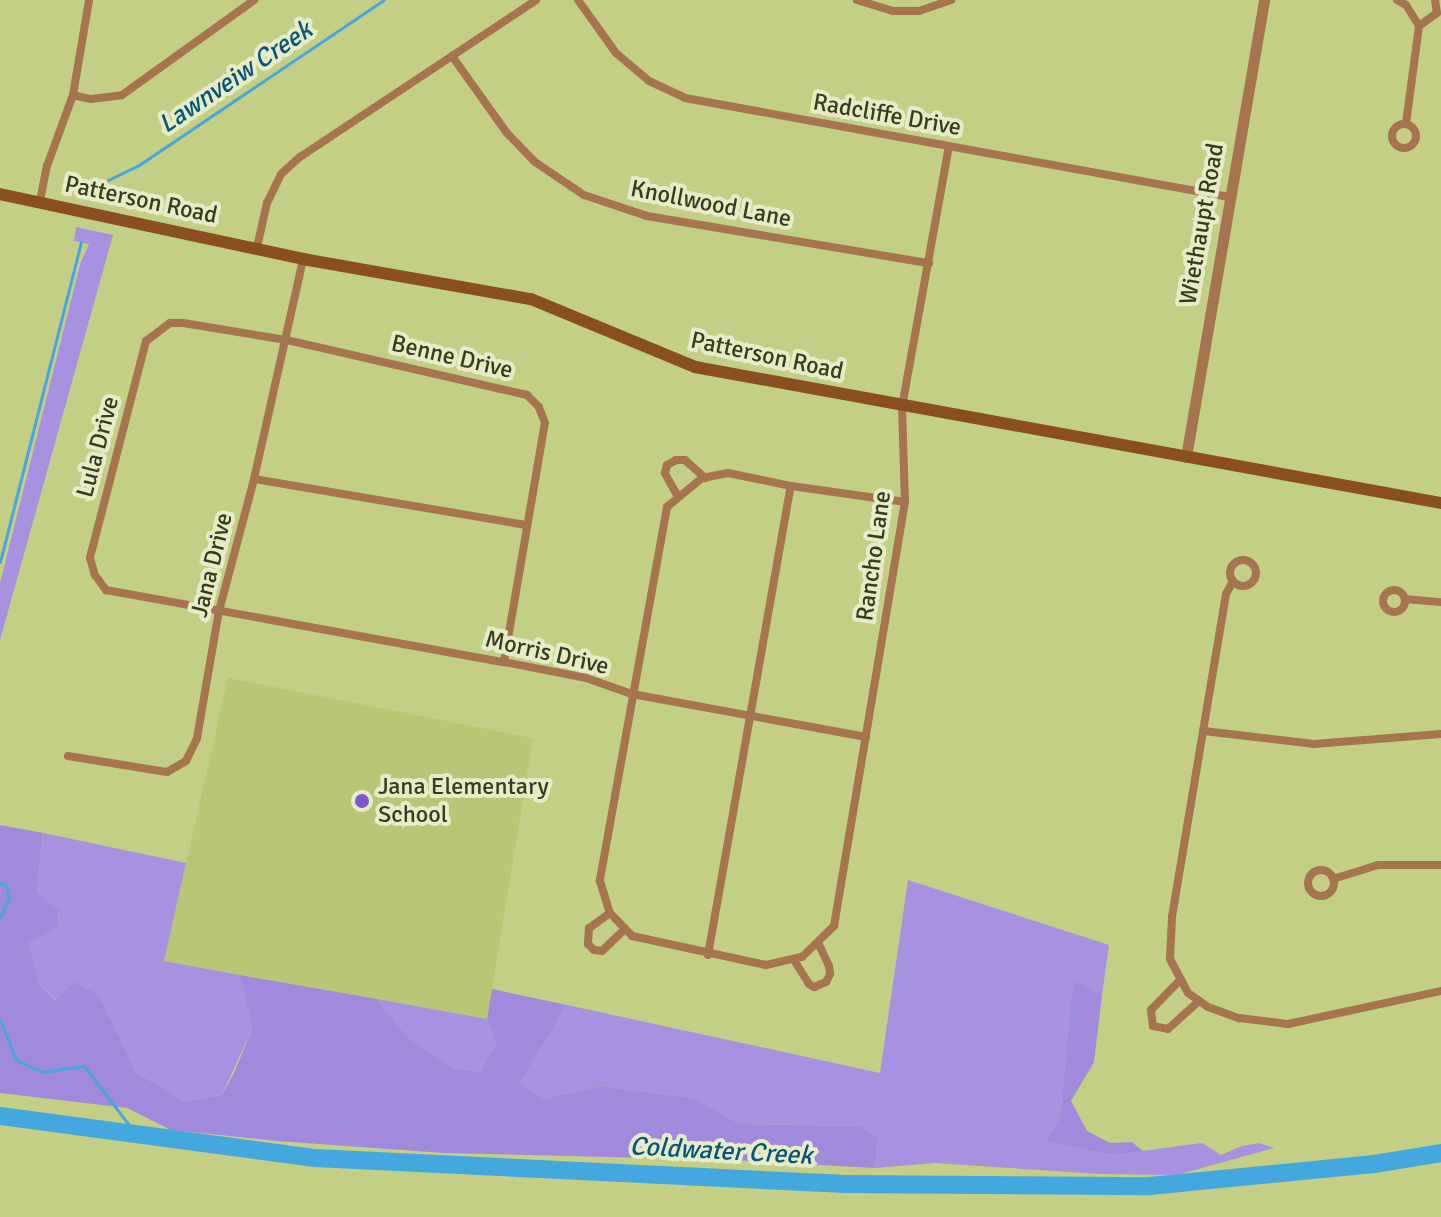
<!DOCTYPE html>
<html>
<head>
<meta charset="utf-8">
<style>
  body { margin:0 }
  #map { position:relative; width:1441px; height:1217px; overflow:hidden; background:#c3cf85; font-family:Signika,sans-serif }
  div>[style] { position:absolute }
  .built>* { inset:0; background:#b9c675 }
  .green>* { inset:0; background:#a791e0 }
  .forest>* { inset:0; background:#a18adc }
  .stream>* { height:3px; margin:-1.5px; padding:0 1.5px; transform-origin:1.5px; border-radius:1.5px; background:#44a8de }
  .river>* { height:18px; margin:-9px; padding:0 9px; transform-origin:9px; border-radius:9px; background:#44a8de }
  .minor>* { height:8px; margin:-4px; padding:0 4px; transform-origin:4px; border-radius:4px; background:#a77450 }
  .minor>.ring { margin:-4px; padding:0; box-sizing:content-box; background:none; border:8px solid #a77450; border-radius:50% }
  .tertiary>* { height:11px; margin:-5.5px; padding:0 5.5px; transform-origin:5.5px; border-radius:5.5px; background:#a77450 }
  .secondary>* { height:12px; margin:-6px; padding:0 6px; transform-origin:6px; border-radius:6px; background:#894f21 }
  .dots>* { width:22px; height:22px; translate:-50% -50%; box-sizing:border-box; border:4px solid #e5ecc7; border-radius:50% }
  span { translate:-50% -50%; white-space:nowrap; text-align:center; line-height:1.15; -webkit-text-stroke:8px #e5ecc7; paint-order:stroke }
  .street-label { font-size:24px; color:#373c1d }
  .poi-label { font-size:24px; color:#373c1d }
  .left { translate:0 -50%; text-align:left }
  .water-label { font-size:26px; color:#05567a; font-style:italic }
</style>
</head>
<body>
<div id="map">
  <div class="built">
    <i style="clip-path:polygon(228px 678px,533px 738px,487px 1019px,164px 961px)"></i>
  </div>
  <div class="green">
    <i style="clip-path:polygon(76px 227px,113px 235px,0 640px,0 583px,81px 261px,89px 244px,74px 241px)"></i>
    <i style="clip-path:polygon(43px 833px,186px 863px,164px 961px,240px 975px,252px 1029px,222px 1095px,184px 1101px,136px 1072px,100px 996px,56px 1000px,40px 985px,29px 943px,58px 926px,59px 910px,37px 894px)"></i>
    <i style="clip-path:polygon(908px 880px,1109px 945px,1102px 995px,1073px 981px,1060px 1116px,1045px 1142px,1113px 1155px,1202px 1143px,1221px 1155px,1242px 1146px,1259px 1143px,1274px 1148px,1177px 1175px,1100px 1174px,935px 1163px,875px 1168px,878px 1139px,861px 1126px,740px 1124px,694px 1098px,599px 1086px,543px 1099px,520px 1083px,567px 1005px,880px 1073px)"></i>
    <i style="clip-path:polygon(377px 999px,487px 1019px,496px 1044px,482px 1072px,452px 1067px,411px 1041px)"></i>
  </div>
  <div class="forest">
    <i style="clip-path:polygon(0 825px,43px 833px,37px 893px,59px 910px,58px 927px,29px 943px,40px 985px,55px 1000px,74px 982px,100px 996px,136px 1072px,184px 1101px,222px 1095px,234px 1073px,252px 1029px,240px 975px,377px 999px,411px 1041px,452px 1067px,481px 1072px,496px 1044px,487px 1019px,492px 989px,567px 1005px,520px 1083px,543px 1099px,599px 1086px,694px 1098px,740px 1124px,861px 1126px,878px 1138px,875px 1168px,731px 1160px,444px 1153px,277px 1141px,171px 1130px,127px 1108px,0 1093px)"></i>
    <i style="clip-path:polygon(1073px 980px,1102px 995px,1094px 1062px,1071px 1101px,1087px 1131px,1110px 1143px,1132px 1142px,1143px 1151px,1113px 1155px,1045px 1142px,1060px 1116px)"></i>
  </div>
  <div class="stream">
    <i style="left:106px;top:181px;width:37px;rotate:-26deg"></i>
    <i style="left:139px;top:165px;width:295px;rotate:-34deg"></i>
    <i style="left:0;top:562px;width:330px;rotate:-75.8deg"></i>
    <i style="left:0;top:883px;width:6px;rotate:18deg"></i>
    <i style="left:6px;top:885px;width:13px;rotate:77deg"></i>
    <i style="left:9px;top:898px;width:21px;rotate:115deg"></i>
    <i style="left:0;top:1020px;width:43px;rotate:68.2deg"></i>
    <i style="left:16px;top:1060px;width:30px;rotate:24deg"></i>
    <i style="left:43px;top:1072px;width:41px;rotate:-8.3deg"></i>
    <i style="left:84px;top:1066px;width:86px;rotate:52.6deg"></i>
  </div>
  <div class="river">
    <i style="left:0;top:1116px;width:318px;rotate:7.6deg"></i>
    <i style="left:315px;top:1158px;width:531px;rotate:2.81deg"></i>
    <i style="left:845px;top:1184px;width:305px;rotate:0.4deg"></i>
    <i style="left:1150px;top:1186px;width:225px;rotate:-5.6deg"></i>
    <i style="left:1374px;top:1164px;width:68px;rotate:-9.3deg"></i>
  </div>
  <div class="minor">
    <i style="left:578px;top:0;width:65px;rotate:54.4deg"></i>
    <i style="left:616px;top:53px;width:43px;rotate:40.3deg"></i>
    <i style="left:649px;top:81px;width:40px;rotate:25deg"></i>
    <i style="left:685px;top:98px;width:553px;rotate:10.31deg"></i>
    <i style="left:857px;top:0;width:38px;rotate:17deg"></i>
    <i style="left:893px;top:11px;width:26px"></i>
    <i style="left:919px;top:11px;width:34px;rotate:-19deg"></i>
    <i style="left:1397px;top:0;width:10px;rotate:29deg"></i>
    <i style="left:1406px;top:5px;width:25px;rotate:58deg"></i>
    <i style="left:1419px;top:26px;width:99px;rotate:97.6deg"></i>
    <i style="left:1419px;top:26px;width:22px;rotate:-36deg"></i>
    <i style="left:1437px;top:13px;width:13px;rotate:-99deg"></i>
    <i style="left:452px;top:56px;width:95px;rotate:54.5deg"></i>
    <i style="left:507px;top:133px;width:40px;rotate:46deg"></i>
    <i style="left:535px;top:162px;width:59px;rotate:34deg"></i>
    <i style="left:584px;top:195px;width:66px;rotate:18.4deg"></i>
    <i style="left:647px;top:216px;width:286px;rotate:9.5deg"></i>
    <i style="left:73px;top:95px;width:18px;rotate:13deg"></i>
    <i style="left:91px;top:99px;width:31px;rotate:-7deg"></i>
    <i style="left:122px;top:95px;width:163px;rotate:-35.7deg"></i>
    <i class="ring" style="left:1392px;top:124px;width:16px;height:16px"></i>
    <i style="left:40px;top:201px;width:36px;rotate:-79deg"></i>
    <i style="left:47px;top:166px;width:76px;rotate:-69.9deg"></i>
    <i style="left:73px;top:95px;width:96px;rotate:-80.4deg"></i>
    <i style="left:257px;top:247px;width:45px;rotate:-77.2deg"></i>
    <i style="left:267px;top:203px;width:32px;rotate:-64deg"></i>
    <i style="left:281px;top:174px;width:25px;rotate:-42deg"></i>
    <i style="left:300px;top:157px;width:283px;rotate:-33.6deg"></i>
    <i style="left:254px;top:479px;width:276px;rotate:9.6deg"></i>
    <i style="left:677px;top:495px;width:25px;rotate:-119deg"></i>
    <i style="left:665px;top:473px;width:8px;rotate:-76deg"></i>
    <i style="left:667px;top:465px;width:10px;rotate:-29deg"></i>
    <i style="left:676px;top:460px;width:9px"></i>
    <i style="left:685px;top:460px;width:27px;rotate:42deg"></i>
    <i style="left:905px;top:502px;width:115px;rotate:-172deg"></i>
    <i style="left:791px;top:486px;width:64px;rotate:-168.3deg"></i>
    <i style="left:728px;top:473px;width:26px;rotate:169deg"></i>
    <i style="left:702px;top:478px;width:45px;rotate:140.4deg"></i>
    <i style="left:667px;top:507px;width:380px;rotate:100.2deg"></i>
    <i style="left:600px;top:881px;width:34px;rotate:73deg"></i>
    <i style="left:610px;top:913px;width:32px;rotate:46deg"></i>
    <i style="left:632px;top:936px;width:137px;rotate:12.2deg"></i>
    <i style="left:766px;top:965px;width:37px;rotate:-13deg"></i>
    <i style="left:802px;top:957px;width:45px;rotate:-44.1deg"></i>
    <i style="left:834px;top:926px;width:430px;rotate:-80.5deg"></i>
    <i style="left:905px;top:502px;width:95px;rotate:-91.8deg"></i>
    <i style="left:902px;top:407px;width:264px;rotate:-79.8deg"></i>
    <i class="ring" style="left:1230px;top:560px;width:18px;height:18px"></i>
    <i style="left:1233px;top:581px;width:15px;rotate:118deg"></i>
    <i style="left:1226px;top:594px;width:327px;rotate:99.5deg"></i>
    <i style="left:1172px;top:917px;width:42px;rotate:92.7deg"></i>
    <i style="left:1170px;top:959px;width:38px;rotate:62deg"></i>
    <i style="left:1188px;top:993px;width:24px;rotate:35deg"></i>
    <i style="left:1208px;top:1007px;width:33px;rotate:20deg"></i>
    <i style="left:1239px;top:1018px;width:49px;rotate:7deg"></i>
    <i style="left:1288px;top:1024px;width:157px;rotate:-12.2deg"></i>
    <i class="ring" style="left:1383px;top:590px;width:14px;height:14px"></i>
    <i style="left:1405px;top:599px;width:36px;rotate:5deg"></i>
    <i style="left:504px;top:662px;width:242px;rotate:-80.3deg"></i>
    <i style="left:545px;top:423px;width:17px;rotate:-111deg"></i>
    <i style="left:539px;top:407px;width:17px;rotate:-135deg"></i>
    <i style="left:527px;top:395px;width:247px;rotate:-167.1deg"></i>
    <i style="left:286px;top:340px;width:104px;rotate:-170.6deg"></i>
    <i style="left:183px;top:323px;width:13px;rotate:180deg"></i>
    <i style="left:170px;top:323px;width:30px;rotate:143deg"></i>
    <i style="left:146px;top:341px;width:224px;rotate:104.5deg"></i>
    <i style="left:90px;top:558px;width:18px;rotate:74deg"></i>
    <i style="left:95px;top:575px;width:19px;rotate:54deg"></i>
    <i style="left:106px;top:590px;width:404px;rotate:10.3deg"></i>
    <i style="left:504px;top:662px;width:84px;rotate:11deg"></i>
    <i style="left:586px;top:678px;width:49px;rotate:19.2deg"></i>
    <i style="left:632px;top:694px;width:238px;rotate:10.4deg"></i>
    <i style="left:1204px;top:731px;width:111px;rotate:6.7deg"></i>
    <i style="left:1314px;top:744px;width:127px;rotate:-4.5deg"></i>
    <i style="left:68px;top:756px;width:100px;rotate:9.2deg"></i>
    <i style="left:167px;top:772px;width:22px;rotate:-30deg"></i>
    <i style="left:186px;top:761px;width:25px;rotate:-64deg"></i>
    <i style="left:197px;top:738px;width:129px;rotate:-80.2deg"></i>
    <i style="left:219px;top:611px;width:137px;rotate:-75.1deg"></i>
    <i style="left:254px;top:479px;width:225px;rotate:-77.4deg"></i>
    <i class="ring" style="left:1308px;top:870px;width:18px;height:18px"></i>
    <i style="left:1333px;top:879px;width:47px;rotate:-17.3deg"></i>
    <i style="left:1378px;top:865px;width:63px"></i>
    <i style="left:610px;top:913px;width:26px;rotate:144deg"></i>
    <i style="left:589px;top:928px;width:16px;rotate:94deg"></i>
    <i style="left:588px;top:944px;width:8px;rotate:45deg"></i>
    <i style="left:594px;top:950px;width:8px;rotate:7deg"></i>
    <i style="left:602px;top:951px;width:32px;rotate:-44deg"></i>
    <i style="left:708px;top:955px;width:476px;rotate:-80deg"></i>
    <i style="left:794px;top:960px;width:28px;rotate:58deg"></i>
    <i style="left:809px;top:984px;width:6px;rotate:31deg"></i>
    <i style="left:814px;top:987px;width:13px;rotate:-23deg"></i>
    <i style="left:826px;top:982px;width:9px;rotate:-63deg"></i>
    <i style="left:830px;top:974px;width:8px;rotate:-97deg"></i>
    <i style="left:829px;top:966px;width:26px;rotate:-115deg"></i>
    <i style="left:1181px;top:979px;width:43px;rotate:134.1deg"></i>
    <i style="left:1151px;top:1010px;width:16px;rotate:83deg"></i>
    <i style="left:1153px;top:1026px;width:15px;rotate:11deg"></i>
    <i style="left:1168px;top:1029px;width:42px;rotate:-42.1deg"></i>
  </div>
  <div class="tertiary">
    <i style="left:1186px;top:457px;width:464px;rotate:-80.3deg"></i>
  </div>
  <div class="secondary">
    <i style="left:0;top:194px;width:310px;rotate:12.1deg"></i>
    <i style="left:303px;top:259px;width:231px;rotate:10deg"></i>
    <i style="left:531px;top:299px;width:178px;rotate:22.5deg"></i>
    <i style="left:695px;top:367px;width:758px;rotate:10.33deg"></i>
  </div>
  <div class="dots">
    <i style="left:362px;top:801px;background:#8056d0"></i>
  </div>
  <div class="street-label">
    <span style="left:887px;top:115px;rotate:10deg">Radcliffe Drive</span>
    <span style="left:141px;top:200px;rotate:12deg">Patterson Road</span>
    <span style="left:711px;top:204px;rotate:11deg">Knollwood Lane</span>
    <span style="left:1202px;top:224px;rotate:-80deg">Wiethaupt Road</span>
    <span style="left:767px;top:356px;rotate:12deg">Patterson Road</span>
    <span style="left:452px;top:357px;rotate:13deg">Benne Drive</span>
    <span style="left:98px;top:447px;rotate:-75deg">Lula Drive</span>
    <span style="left:874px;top:556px;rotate:-82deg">Rancho Lane</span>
    <span style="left:212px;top:565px;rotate:-76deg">Jana Drive</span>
    <span style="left:547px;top:653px;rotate:13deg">Morris Drive</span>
  </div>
  <div class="poi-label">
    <span class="left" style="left:378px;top:801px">Jana Elementary<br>School</span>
  </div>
  <div class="water-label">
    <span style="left:236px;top:78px;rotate:-34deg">Lawnveiw Creek</span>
    <span style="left:721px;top:1152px;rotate:3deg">Coldwater Creek</span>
  </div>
</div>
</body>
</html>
